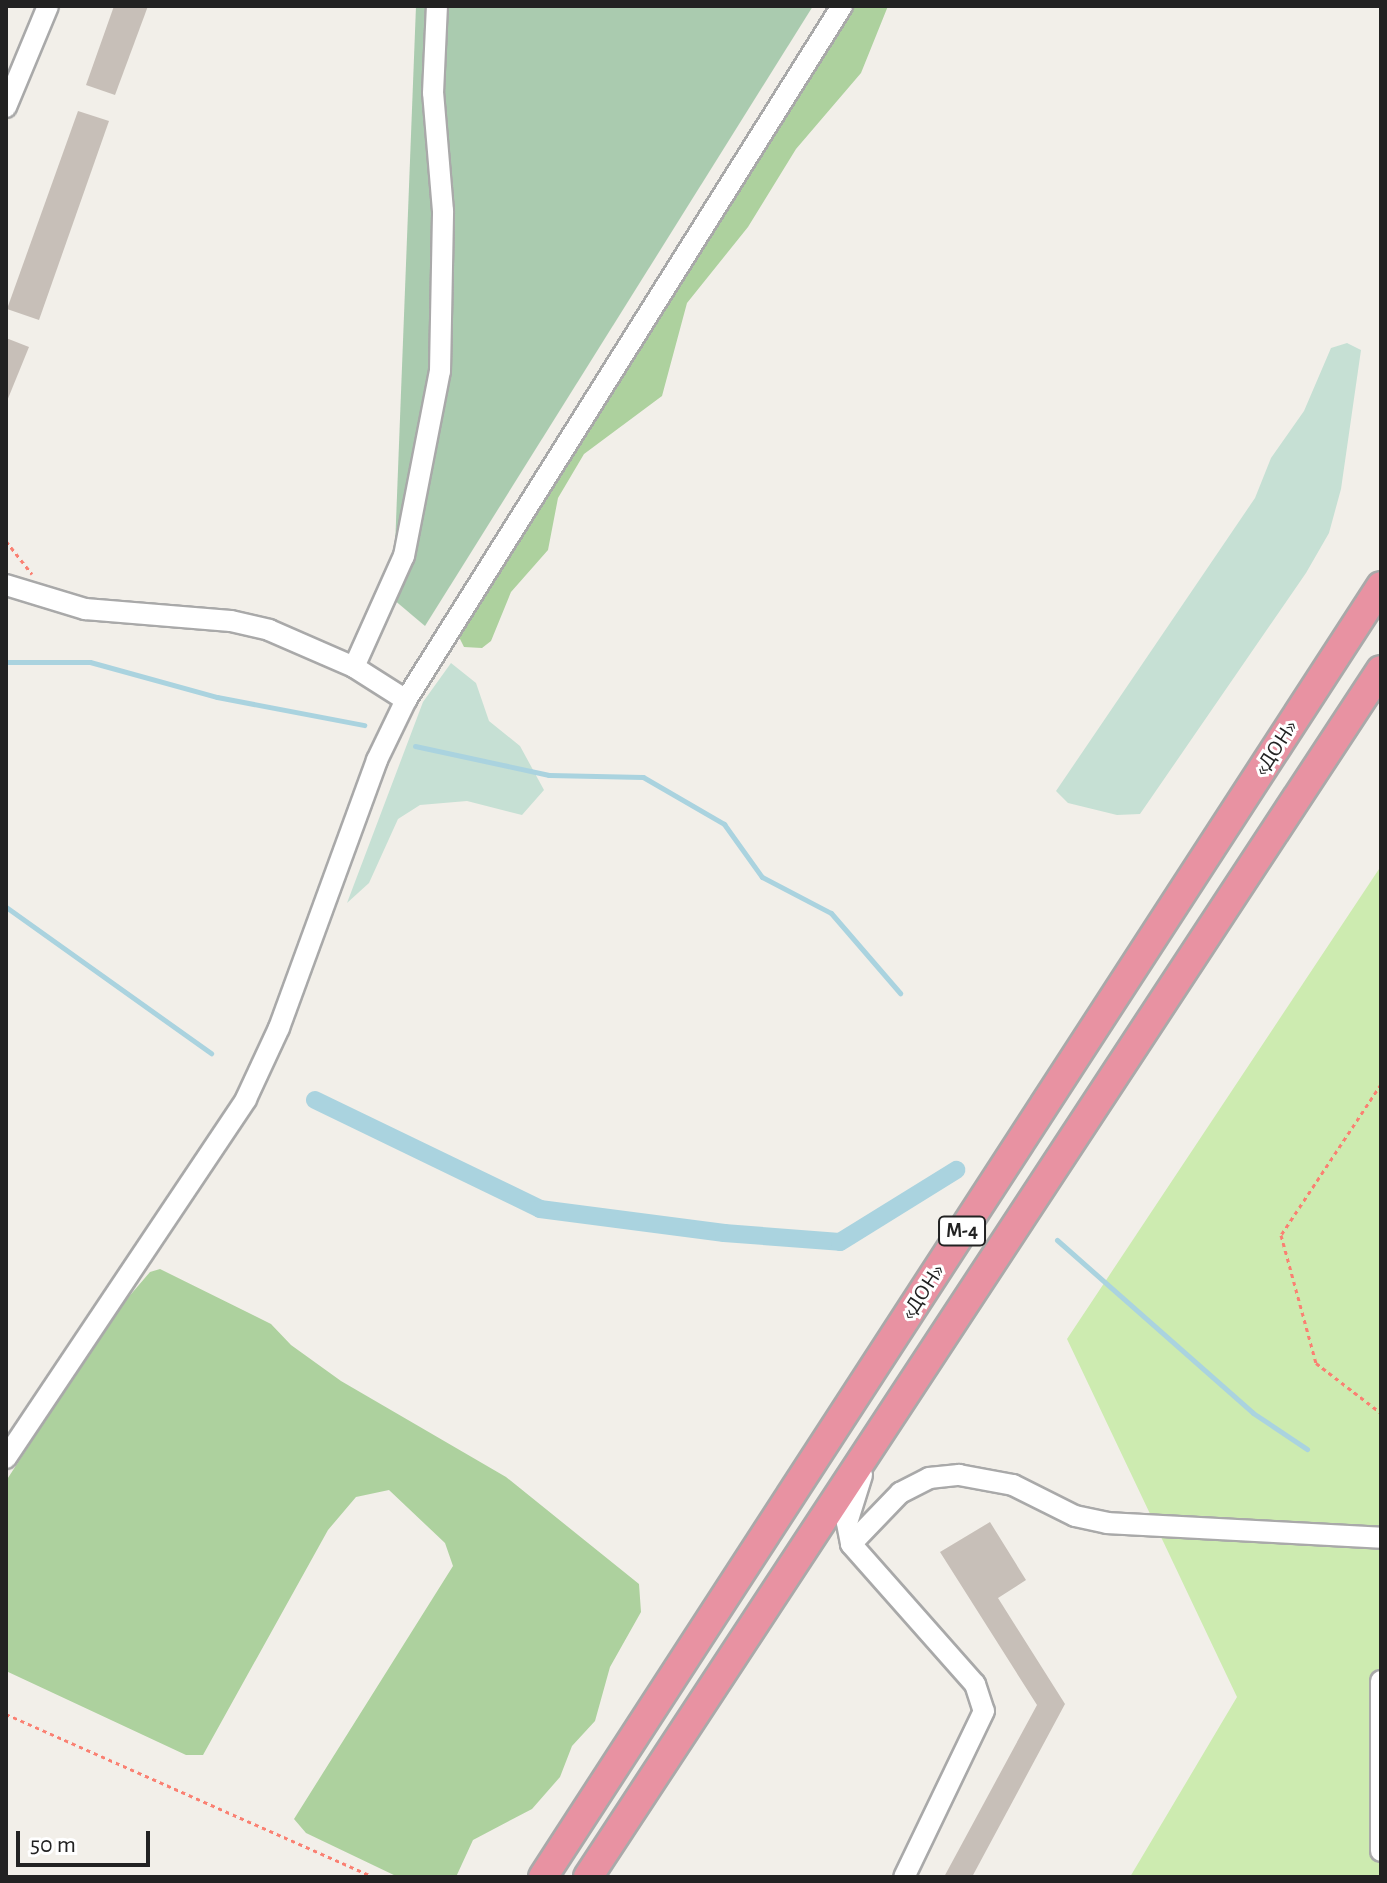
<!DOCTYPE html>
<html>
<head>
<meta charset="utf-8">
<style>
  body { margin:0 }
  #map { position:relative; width:1387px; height:1883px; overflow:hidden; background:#f2efe9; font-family:"Alegreya Sans",sans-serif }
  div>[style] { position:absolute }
  .grass>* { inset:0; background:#cdebb0 }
  .forest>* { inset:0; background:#add19e }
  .wetland>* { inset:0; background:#c6e0d4 }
  .cemetery>* { inset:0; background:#aacbaf }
  .stream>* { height:5px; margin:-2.5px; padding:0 2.5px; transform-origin:2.5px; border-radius:2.5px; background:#aad3df }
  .canal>* { height:18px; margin:-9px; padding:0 9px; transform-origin:9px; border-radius:9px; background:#aad3df }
  .building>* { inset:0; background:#c7bfb8 }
  .path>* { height:3px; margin-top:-1.5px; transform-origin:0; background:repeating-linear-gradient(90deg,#fa8072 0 4px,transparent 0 8px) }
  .roads { filter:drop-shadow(2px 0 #a9a9a9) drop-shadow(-2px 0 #a9a9a9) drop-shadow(0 2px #a9a9a9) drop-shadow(0 -2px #a9a9a9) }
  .minor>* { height:20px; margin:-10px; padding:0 10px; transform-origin:10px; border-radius:10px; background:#fff }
  .highway>* { height:28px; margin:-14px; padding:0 14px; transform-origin:14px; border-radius:14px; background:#e892a2 }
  span { translate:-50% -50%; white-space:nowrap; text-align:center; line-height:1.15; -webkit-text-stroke:6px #fff; paint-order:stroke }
  .shield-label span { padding:2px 6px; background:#fff; border:2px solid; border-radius:6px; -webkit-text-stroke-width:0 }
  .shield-label { font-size:20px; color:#222; font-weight:700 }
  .street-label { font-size:22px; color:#222 }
  .frame { position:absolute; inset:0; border:8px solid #222; pointer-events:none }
  .scale { position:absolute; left:16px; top:1831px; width:134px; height:36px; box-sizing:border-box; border:4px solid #222; border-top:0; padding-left:10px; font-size:24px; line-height:28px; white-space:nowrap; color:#222; -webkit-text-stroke:6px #fff; paint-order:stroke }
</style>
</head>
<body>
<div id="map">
  <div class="grass">
    <i style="clip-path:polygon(1381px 866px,1381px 1877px,1130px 1877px,1237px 1697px,1067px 1339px)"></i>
  </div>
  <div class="forest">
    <i style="clip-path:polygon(850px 6px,888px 6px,861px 73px,796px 149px,748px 227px,687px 303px,662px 396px,584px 454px,558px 498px,548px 550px,511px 592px,491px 641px,482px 648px,464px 647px,456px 631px)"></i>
    <i style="clip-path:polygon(160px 1269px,271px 1324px,291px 1345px,341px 1381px,506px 1477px,639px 1584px,641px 1612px,610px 1667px,595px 1721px,572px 1746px,560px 1777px,532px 1809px,473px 1840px,456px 1877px,398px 1877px,306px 1833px,294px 1819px,453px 1566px,445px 1543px,389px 1490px,356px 1497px,328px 1530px,203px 1755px,186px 1755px,6px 1671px,6px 1481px,114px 1314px,150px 1272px)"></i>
  </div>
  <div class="wetland">
    <i style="clip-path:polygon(1347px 343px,1361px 350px,1341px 489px,1329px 533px,1306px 573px,1140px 814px,1117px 815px,1068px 803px,1056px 791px,1255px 498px,1271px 458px,1304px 411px,1331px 348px)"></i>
    <i style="clip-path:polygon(451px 663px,476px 683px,489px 721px,520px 746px,544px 790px,522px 815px,467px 801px,420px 805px,398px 819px,369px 883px,347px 903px,423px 702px)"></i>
  </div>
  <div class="cemetery">
    <i style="clip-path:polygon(416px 6px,813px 6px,425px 626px,393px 599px)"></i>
  </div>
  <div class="stream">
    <i style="left:6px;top:662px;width:84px"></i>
    <i style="left:90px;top:662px;width:132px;rotate:15.4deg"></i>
    <i style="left:217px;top:697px;width:150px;rotate:10.8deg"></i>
    <i style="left:415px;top:746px;width:137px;rotate:12.2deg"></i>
    <i style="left:549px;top:775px;width:94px;rotate:1.2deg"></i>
    <i style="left:643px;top:777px;width:94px;rotate:30.1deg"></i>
    <i style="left:724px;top:824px;width:65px;rotate:54.4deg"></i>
    <i style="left:762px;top:877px;width:78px;rotate:27.6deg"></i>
    <i style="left:831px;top:913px;width:106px;rotate:49.2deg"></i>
    <i style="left:6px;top:907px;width:252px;rotate:35.5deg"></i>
    <i style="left:1057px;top:1240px;width:261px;rotate:41.4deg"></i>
    <i style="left:1253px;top:1413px;width:65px;rotate:33.7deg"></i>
  </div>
  <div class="canal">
    <i style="left:315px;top:1100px;width:250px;rotate:25.8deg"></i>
    <i style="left:540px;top:1209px;width:186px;rotate:7.4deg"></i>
    <i style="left:724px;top:1233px;width:116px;rotate:4.4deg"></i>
    <i style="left:840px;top:1242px;width:137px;rotate:-31.8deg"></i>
  </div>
  <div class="building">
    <i style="clip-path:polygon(114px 6px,148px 6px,115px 95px,86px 85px)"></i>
    <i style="clip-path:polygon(78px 111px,109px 121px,39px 320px,7px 309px)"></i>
    <i style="clip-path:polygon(6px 338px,29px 347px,7px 401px,6px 401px)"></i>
    <i style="clip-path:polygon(990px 1522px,1026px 1580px,998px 1598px,1065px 1704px,972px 1877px,944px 1877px,1037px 1705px,940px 1552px)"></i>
  </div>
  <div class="path">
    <i style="left:6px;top:541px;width:42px;rotate:51.8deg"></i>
    <i style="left:1381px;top:1084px;width:181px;rotate:123.5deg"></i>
    <i style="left:1281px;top:1235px;width:133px;rotate:74.7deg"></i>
    <i style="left:1316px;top:1363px;width:82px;rotate:37.6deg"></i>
    <i style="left:6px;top:1714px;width:402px;rotate:23.9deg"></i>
  </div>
  <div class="roads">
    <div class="minor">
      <i style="left:6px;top:107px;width:109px;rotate:-67.4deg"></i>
      <i style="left:6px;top:585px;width:83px;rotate:16.9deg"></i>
      <i style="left:85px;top:609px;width:146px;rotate:4.7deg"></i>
      <i style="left:231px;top:621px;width:39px;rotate:13deg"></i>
      <i style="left:269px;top:630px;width:93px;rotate:23.5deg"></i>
      <i style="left:354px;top:667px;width:62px;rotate:32.4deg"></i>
      <i style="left:354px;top:667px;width:122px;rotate:-65.8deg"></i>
      <i style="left:404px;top:556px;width:188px;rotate:-79deg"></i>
      <i style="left:440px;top:371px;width:160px;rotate:-88.9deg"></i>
      <i style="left:443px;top:211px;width:118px;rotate:-94.8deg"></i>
      <i style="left:433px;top:93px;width:87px;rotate:-87.4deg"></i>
      <i style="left:6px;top:1458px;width:432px;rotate:-56.2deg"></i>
      <i style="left:246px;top:1099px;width:78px;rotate:-65.1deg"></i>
      <i style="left:279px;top:1028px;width:285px;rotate:-69.9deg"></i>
      <i style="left:377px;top:760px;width:67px;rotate:-64.2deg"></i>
      <i style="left:406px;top:700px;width:820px;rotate:-57.86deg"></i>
      <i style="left:862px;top:1475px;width:50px;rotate:107.4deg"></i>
      <i style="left:847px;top:1523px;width:21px;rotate:79deg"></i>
      <i style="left:851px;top:1544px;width:187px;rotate:48.5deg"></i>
      <i style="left:975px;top:1684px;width:28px;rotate:72deg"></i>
      <i style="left:984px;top:1711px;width:184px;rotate:115.7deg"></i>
      <i style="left:851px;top:1544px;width:71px;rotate:-46.1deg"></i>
      <i style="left:900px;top:1493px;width:33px;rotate:-27deg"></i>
      <i style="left:929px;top:1478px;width:30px;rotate:-6deg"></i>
      <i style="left:959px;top:1475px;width:55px;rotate:10.5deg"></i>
      <i style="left:1013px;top:1485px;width:69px;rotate:26.6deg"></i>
      <i style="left:1075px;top:1516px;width:33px;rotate:12deg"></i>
      <i style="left:1107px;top:1523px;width:274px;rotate:3.1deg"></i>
      <i style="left:1381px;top:1681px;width:170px;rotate:90deg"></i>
    </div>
    <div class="highway">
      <i style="left:543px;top:1877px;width:1539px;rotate:-57.01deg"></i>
      <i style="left:588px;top:1877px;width:1444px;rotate:-56.7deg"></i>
    </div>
  </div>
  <div class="shield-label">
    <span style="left:962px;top:1231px">М-4</span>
  </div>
  <div class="street-label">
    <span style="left:1276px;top:748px;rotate:-57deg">«ДОН»</span>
    <span style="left:923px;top:1292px;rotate:-57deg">«ДОН»</span>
  </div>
  <div class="frame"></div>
  <div class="scale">50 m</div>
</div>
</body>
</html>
